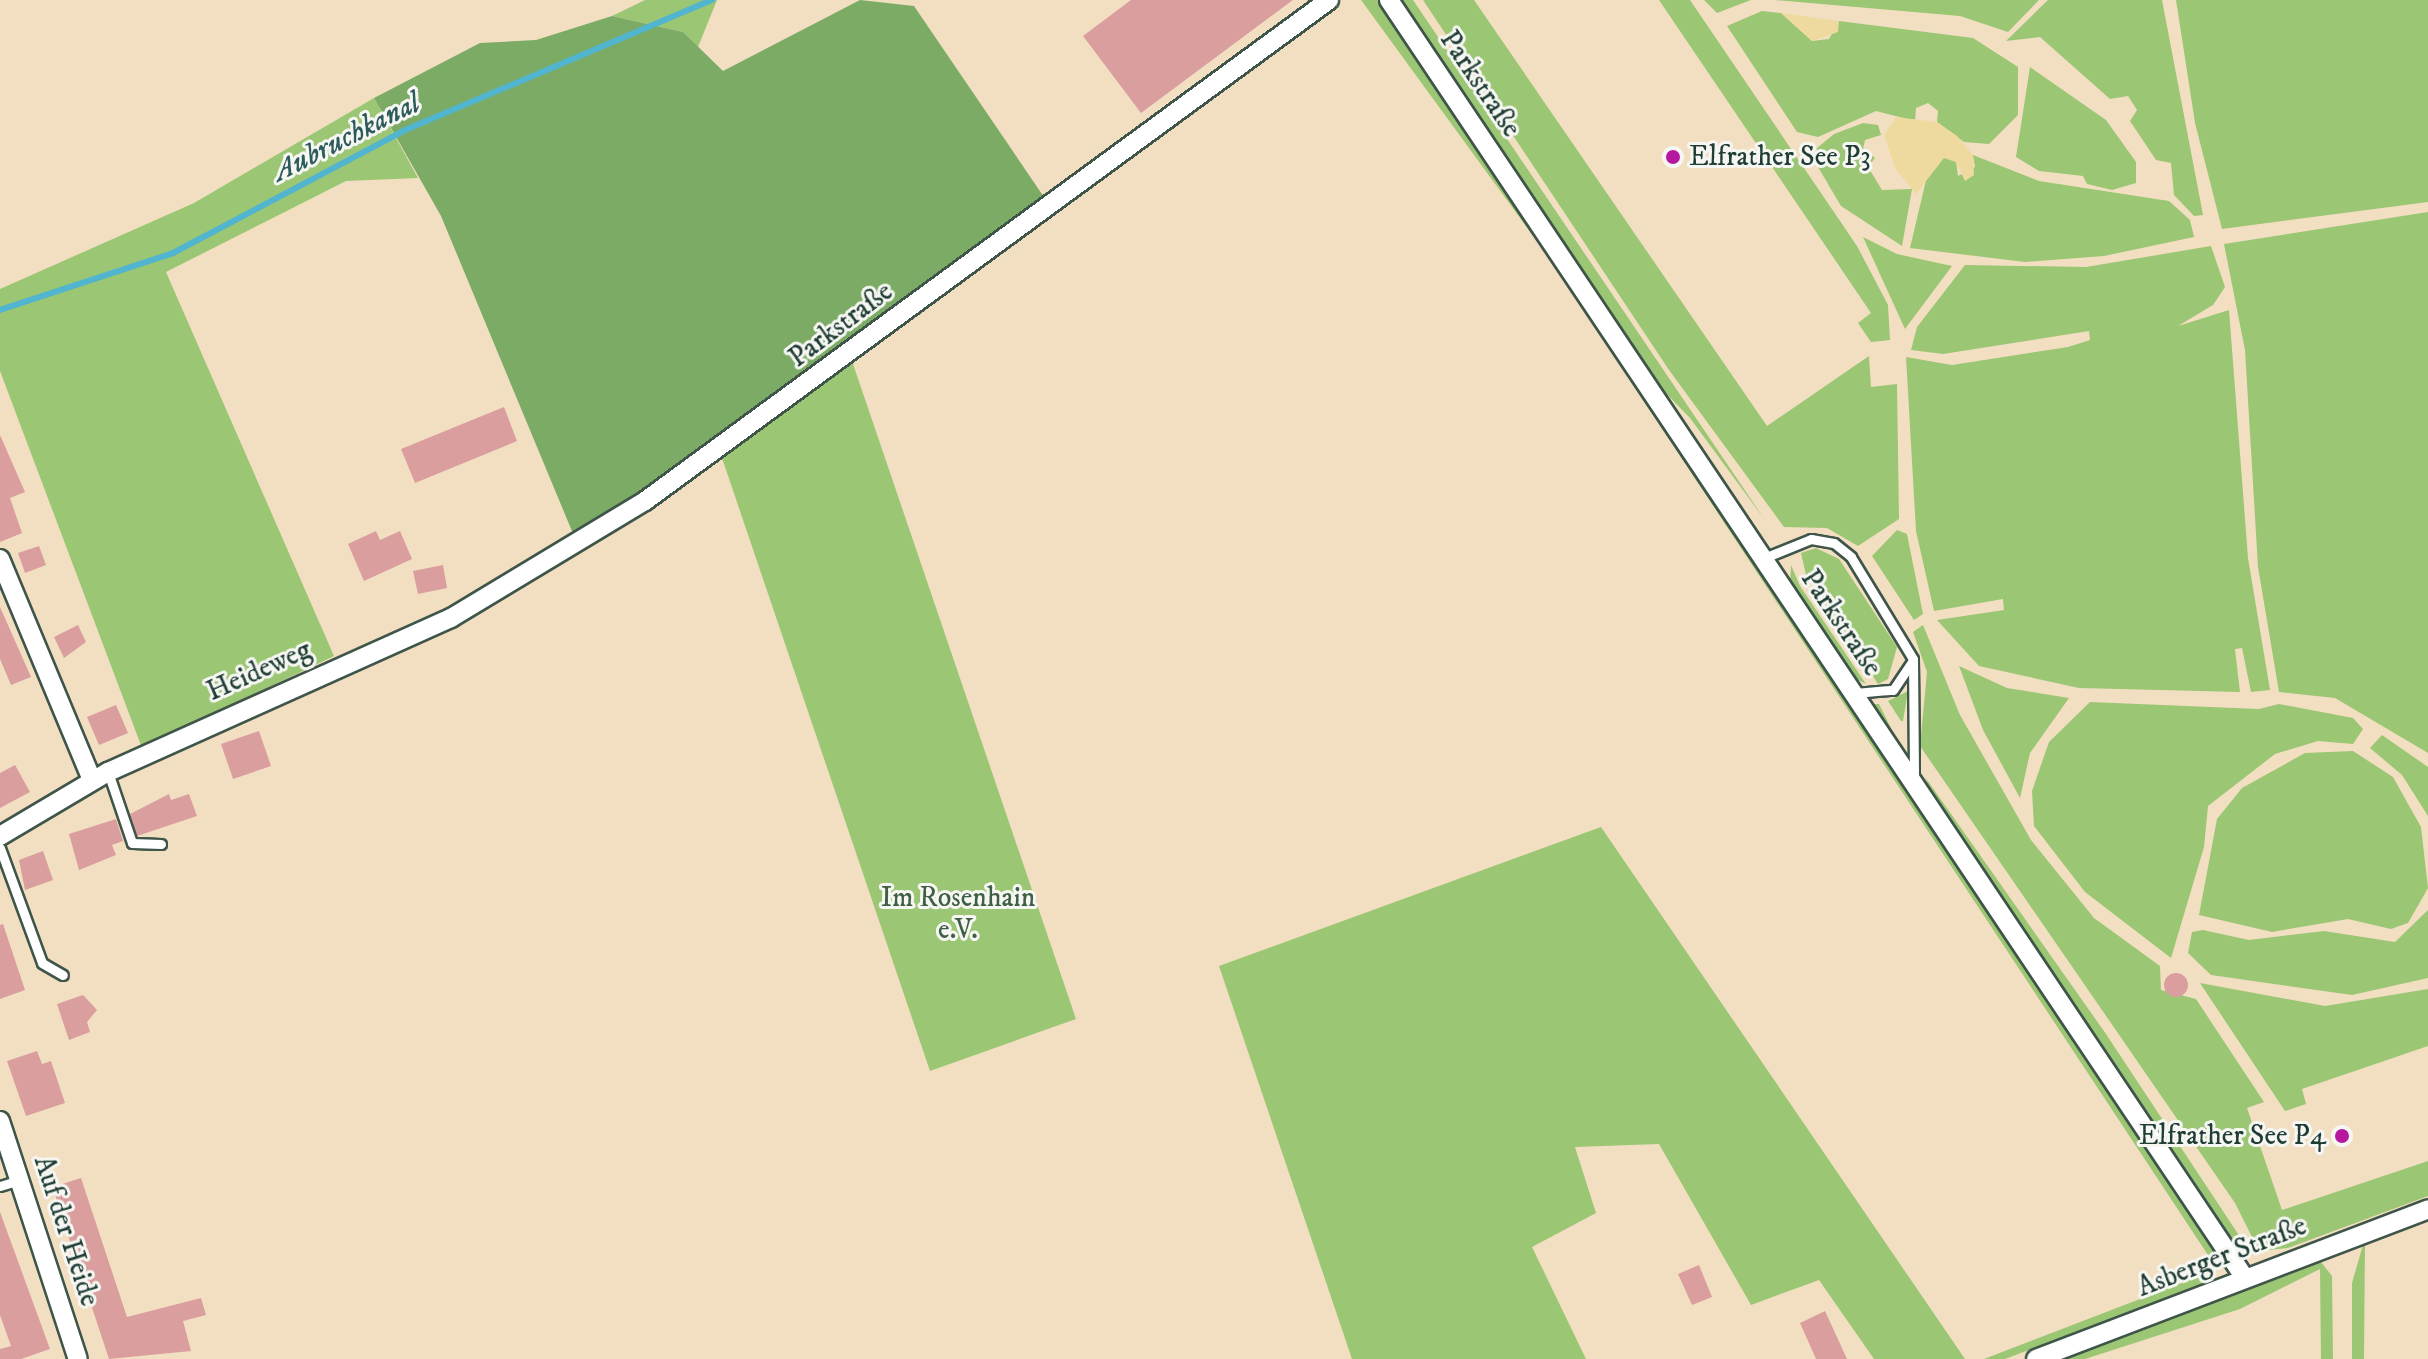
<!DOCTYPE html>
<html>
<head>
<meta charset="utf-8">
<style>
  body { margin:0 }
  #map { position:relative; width:2428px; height:1359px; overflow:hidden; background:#f2dfc2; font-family:"IM FELL DW Pica",serif }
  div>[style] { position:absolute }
  .green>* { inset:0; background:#9bc673 }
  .forest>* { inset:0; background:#7cab65 }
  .sand>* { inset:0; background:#eeda9e }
  .stream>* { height:6px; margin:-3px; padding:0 3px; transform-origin:3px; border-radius:3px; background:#51b5cf }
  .building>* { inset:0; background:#d99e9d }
  .round { border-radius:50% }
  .roads { filter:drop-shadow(2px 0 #3f5549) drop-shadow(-2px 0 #3f5549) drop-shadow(0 2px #3f5549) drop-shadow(0 -2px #3f5549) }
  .lane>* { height:9px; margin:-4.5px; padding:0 4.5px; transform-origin:4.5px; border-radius:4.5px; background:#fff }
  .street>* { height:18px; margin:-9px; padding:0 9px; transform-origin:9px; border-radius:9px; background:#fff }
  .dots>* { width:22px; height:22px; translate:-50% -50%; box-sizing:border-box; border:4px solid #f6f6f2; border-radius:50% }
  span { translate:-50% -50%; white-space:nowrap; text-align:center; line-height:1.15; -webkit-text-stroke:6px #f6f6f2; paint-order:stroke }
  .street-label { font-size:28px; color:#1f3d34 }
  .poi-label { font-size:28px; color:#1f3d34 }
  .left { translate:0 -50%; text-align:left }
  .right { translate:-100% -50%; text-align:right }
  .park-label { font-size:28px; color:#3e5f44 }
  .water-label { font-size:30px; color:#2c5b5b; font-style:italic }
</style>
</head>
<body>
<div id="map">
  <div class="green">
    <i style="clip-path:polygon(645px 0,717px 0,698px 47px,683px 32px,612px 16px)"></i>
    <i style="clip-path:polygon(1361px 0,1380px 0,2215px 1247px,2218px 1262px,2202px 1285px,2005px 1359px,1984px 1359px,2200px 1276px,2208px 1255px,1552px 262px)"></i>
    <i style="clip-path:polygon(1400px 0,1413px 0,1765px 520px,1690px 418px,1655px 382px)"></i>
    <i style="clip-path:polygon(1423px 0,1474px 0,1767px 426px,1869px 356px,1871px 387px,1897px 384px,1899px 519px,1858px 546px,1827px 528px,1784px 527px,1669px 370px)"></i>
    <i style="clip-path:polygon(1659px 0,1690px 0,1857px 246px,1888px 305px,1890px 340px,1871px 342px,1858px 323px,1871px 313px)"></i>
    <i style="clip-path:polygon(1704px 0,1751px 0,1717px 13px)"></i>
    <i style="clip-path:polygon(1774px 0,2039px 0,2008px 32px,1960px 16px)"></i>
    <i style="clip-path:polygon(2048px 0,2162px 0,2203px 215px,2194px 216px,2174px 195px,2171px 163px,2156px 160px,2130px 121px,2137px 110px,2128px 96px,2110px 99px,2040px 37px,2006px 41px)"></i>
    <i style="clip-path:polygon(2176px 0,2428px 0,2428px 202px,2222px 229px,2195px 123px)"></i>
    <i style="clip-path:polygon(1762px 11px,1781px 13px,1812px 41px,1829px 39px,1839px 21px,1973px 38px,2018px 67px,2018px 115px,1989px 144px,1964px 142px,1937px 122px,1938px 111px,1928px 103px,1916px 108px,1915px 121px,1876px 111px,1818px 137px,1797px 132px,1727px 26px)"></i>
    <i style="clip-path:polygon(2030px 67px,2106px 120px,2136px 162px,2136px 183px,2112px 190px,2087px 184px,2083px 176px,2039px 171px,2016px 157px)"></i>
    <i style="clip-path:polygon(374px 98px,418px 178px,346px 181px,166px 272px,334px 656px,142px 748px,0 371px,0 289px,194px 203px)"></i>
    <i style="clip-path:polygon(1863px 123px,1878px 125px,1881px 135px,1865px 140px,1863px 149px,1875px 158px,1868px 167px,1882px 190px,1912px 189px,1902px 246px,1841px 206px,1815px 162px,1817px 148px,1834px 134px)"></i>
    <i style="clip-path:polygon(1973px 155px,2039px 181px,2169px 201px,2190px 220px,2194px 237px,2104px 256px,2025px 262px,1910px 248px,1927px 176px,1944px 157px,1956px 162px,1958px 176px,1975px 167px)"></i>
    <i style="clip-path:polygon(2428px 212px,2428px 753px,2335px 698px,2279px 692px,2258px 567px,2245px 350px,2224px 244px)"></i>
    <i style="clip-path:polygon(1863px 237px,1897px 254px,1952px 266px,1905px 329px)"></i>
    <i style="clip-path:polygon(2211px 246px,2225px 287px,2213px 305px,2178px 326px,2229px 310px,2248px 558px,2270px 690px,2251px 692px,2242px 648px,2235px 649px,2240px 692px,2079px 688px,1979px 666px,1937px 620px,2004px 610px,2003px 599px,1934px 611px,1916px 531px,1906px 357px,1952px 365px,2068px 347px,2090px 340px,2089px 331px,1943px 354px,1911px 350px,1917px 327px,1965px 265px,2086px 267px)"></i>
    <i style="clip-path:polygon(852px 361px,1076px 1019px,930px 1071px,722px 458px)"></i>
    <i style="clip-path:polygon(1897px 530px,1907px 534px,1923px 614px,1914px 620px,1872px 556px)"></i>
    <i style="clip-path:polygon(1816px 548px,1839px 559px,1897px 647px,1888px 679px,1878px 684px,1806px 575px,1801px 553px)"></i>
    <i style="clip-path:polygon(1791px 565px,1800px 586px,1866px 684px,1851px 676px,1790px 583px)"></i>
    <i style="clip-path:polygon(1923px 625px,1960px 715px,2031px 840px,2094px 918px,2160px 966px,2161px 990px,2196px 999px,2264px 1102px,2247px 1108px,2282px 1210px,2428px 1161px,2428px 1196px,2288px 1248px,2259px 1251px,2235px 1203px,1920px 746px,1927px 672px,1913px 632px)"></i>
    <i style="clip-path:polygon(1959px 666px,2007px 688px,2069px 698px,2030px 753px,2020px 798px,1983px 730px)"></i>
    <i style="clip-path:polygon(1908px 691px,1903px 721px,1901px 721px,1888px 701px)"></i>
    <i style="clip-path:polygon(2090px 702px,2259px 709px,2279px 704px,2353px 718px,2363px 729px,2353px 744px,2318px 741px,2275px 754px,2208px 806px,2204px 847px,2171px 958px,2085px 892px,2034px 826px,2032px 791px,2049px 742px)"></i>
    <i style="clip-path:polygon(1870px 704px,1879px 704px,1901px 748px,1898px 748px)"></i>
    <i style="clip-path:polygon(2382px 735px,2428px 767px,2428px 816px,2402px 775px,2370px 748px)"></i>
    <i style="clip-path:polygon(2353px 751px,2393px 777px,2421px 827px,2428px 888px,2408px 923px,2391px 929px,2348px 919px,2272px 932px,2199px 915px,2217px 819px,2242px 788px,2305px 753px)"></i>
    <i style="clip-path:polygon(1925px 777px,2106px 1034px,2248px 1249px,2227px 1234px,1939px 809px)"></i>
    <i style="clip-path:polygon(1601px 827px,1965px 1359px,1874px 1359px,1819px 1280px,1751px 1305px,1659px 1144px,1575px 1147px,1596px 1213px,1532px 1247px,1586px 1359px,1352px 1359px,1219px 966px)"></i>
    <i style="clip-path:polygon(2428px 910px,2428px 978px,2352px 995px,2211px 975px,2188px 953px,2192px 932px,2203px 930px,2249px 940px,2324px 931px,2395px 942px)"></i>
    <i style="clip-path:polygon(2200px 983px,2325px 1006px,2428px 989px,2428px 1046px,2302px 1089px,2306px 1104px,2285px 1111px)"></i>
    <i style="clip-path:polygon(2365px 1238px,2364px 1359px,2352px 1359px,2352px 1283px)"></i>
    <i style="clip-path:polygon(2321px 1262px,2332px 1276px,2333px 1359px,2321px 1359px,2320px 1269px,2240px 1309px,2085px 1359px,2062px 1359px)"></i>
  </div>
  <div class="forest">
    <i style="clip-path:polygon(860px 0,914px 6px,1046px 200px,647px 492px,574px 536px,441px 216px,374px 98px,480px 43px,536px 40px,612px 16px,683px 32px,723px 71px)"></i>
  </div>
  <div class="sand">
    <i style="clip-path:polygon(1781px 13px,1839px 21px,1838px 32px,1812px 41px)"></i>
    <i style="clip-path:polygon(1896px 117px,1937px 122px,1957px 136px,1973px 155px,1974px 175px,1965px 181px,1956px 162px,1944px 158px,1916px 194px,1895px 168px,1884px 135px)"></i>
  </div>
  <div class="stream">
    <i style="left:0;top:310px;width:182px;rotate:-18.2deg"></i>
    <i style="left:173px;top:253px;width:260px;rotate:-27.9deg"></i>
    <i style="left:403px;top:131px;width:336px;rotate:-23deg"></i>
  </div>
  <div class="building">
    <i style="clip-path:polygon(1131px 0,1293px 0,1141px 113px,1083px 36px)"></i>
    <i style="clip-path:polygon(504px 407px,517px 441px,415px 483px,401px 449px)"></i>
    <i style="clip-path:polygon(0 435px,25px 492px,10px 498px,22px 533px,0 542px)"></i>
    <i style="clip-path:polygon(376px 531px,380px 540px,400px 531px,412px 559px,364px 581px,348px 544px)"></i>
    <i style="clip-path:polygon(39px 546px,46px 565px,25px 573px,18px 553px)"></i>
    <i style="clip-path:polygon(443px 565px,447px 588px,418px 594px,413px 571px)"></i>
    <i style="clip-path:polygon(0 607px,31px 677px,11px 685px,0 659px)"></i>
    <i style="clip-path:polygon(78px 625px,86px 642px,64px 658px,54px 637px)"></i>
    <i style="clip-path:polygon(116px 705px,128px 733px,99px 745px,87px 717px)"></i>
    <i style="clip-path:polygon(259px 731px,271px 766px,233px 779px,221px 744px)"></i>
    <i style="clip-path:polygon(15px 765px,30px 792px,0 808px,0 773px)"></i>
    <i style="clip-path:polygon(169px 794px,171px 800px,189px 794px,197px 816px,137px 836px,130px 814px)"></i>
    <i style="clip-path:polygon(116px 819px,123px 841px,112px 845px,116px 855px,79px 870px,69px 834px)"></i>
    <i style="clip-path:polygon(43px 851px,53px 880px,25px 890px,19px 860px)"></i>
    <i style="clip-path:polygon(3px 924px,25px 990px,0 999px,0 925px)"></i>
    <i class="round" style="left:2164px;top:973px;width:24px;height:24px"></i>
    <i style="clip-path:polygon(83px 995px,97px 1010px,87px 1022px,90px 1032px,69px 1040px,57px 1004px)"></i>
    <i style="clip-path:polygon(37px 1051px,42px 1064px,51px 1061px,65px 1103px,26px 1116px,7px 1061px)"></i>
    <i style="clip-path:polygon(81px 1178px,127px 1317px,201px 1298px,206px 1315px,183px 1321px,191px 1351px,109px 1359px,56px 1199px,56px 1186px)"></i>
    <i style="clip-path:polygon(0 1212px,50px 1349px,21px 1359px,0 1359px,0 1349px,11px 1346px,0 1315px)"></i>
    <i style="clip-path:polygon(1699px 1265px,1712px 1297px,1692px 1305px,1678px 1274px)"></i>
    <i style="clip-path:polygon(1825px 1311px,1847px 1359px,1816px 1359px,1800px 1323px)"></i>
  </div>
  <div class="roads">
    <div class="lane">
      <i style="left:1764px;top:558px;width:51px;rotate:-22deg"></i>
      <i style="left:1811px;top:539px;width:23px;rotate:10deg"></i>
      <i style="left:1834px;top:543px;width:22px;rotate:39deg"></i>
      <i style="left:1851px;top:557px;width:119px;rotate:58.7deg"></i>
      <i style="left:1913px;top:659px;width:117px;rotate:89.5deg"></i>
      <i style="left:1855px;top:693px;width:38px;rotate:-5deg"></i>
      <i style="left:1893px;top:690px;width:34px;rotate:-56deg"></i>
      <i style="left:108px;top:772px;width:75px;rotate:71.3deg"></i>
      <i style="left:132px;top:843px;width:29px;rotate:2deg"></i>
      <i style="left:0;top:848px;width:122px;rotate:69.9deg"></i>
      <i style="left:42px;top:963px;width:24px;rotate:30deg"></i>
      <i style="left:0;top:1186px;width:21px;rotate:-17deg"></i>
    </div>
    <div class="street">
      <i style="left:1389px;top:0;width:1538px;rotate:56.19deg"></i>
      <i style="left:0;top:559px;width:239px;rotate:67.4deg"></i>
      <i style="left:0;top:836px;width:126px;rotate:-30.7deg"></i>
      <i style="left:108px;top:772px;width:376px;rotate:-24.2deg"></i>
      <i style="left:451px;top:618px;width:227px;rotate:-31.1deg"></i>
      <i style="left:645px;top:501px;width:848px;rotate:-36.22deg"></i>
      <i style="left:0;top:1121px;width:250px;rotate:71.9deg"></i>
      <i style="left:2036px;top:1359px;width:420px;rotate:-20.9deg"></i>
    </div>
  </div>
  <div class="dots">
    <i style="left:1673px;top:157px;background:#b5179e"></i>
    <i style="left:2342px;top:1136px;background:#b5179e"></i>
  </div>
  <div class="street-label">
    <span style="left:1480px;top:84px;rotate:56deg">Parkstraße</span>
    <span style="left:841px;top:325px;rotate:-37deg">Parkstraße</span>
    <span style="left:1841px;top:623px;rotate:56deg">Parkstraße</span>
    <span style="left:259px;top:671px;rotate:-24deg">Heideweg</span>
    <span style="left:66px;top:1231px;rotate:72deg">Auf der Heide</span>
    <span style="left:2222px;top:1257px;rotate:-21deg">Asberger Straße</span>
  </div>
  <div class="poi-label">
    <span class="left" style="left:1689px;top:157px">Elfrather See P3</span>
    <span class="right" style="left:2326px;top:1136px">Elfrather See P4</span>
  </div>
  <div class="park-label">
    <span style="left:958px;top:914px">Im Rosenhain<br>e.V.</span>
  </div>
  <div class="water-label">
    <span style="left:347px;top:138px;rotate:-27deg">Aubruchkanal</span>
  </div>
</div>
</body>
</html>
